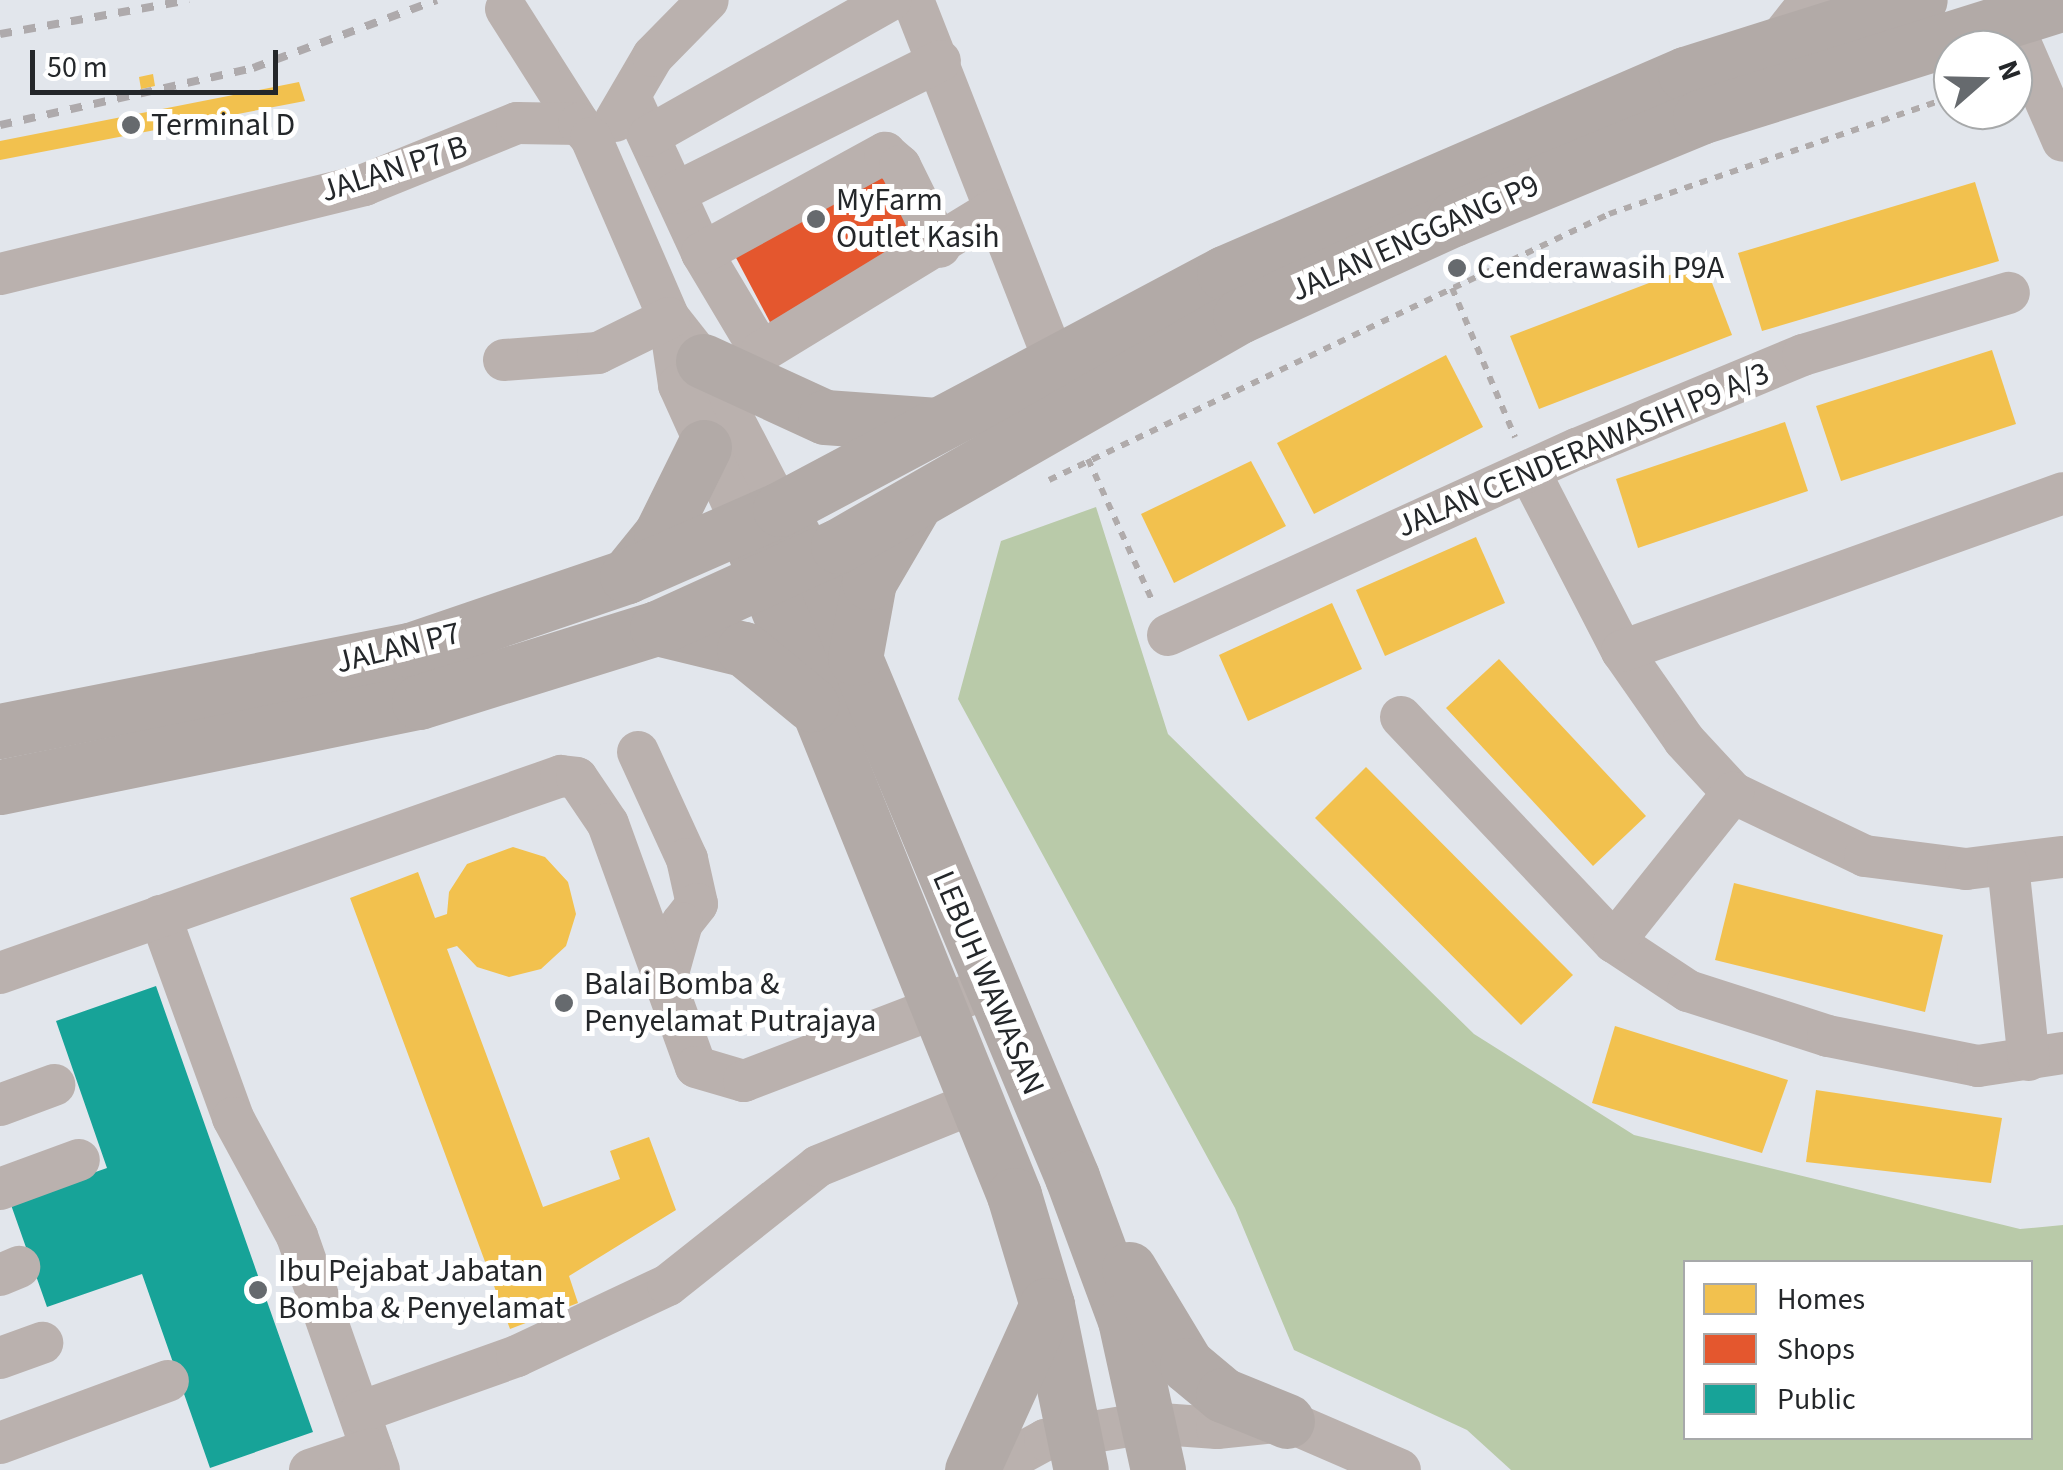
<!DOCTYPE html>
<html>
<head>
<meta charset="utf-8">
<style>
  body { margin:0 }
  #map { position:relative; width:2063px; height:1470px; overflow:hidden; background:#e2e6ec; font-family:"Source Sans 3",sans-serif }
  div>[style] { position:absolute }
  .forest>* { inset:0; background:#b9caa9 }
  .homes>* { inset:0; background:#f2c14e }
  .shops>* { inset:0; background:#e4572e }
  .public>* { inset:0; background:#17a398 }
  .path>* { height:6px; margin-top:-3px; transform-origin:0; background:repeating-linear-gradient(90deg,#b0abab 0 8px,transparent 0 16px) }
  .minor>* { height:42px; margin:-21px; padding:0 21px; transform-origin:21px; border-radius:21px; background:#bab1ae }
  .major>* { height:55px; margin:-27.5px; padding:0 27.5px; transform-origin:27.5px; border-radius:27.5px; background:#b2aaa7 }
  .rail>* { height:8px; margin-top:-4px; transform-origin:0; background:repeating-linear-gradient(90deg,#aeaaac 0 12px,transparent 0 24px) }
  .dots>* { width:28px; height:28px; translate:-50% -50%; box-sizing:border-box; border:5px solid #fff; border-radius:50% }
  span { translate:-50% -50%; white-space:nowrap; text-align:center; line-height:1.15; -webkit-text-stroke:10px #fff; paint-order:stroke }
  .poi-label { font-size:32px; color:#24272a }
  .left { translate:0 -50%; text-align:left }
  .street-label { font-size:32px; color:#24272a }
  .legend { position:absolute; left:1683px; top:1260px; width:350px; height:180px; box-sizing:border-box; background:#fff; border:2px solid #a7a9aa; margin:0; padding:12px 18px; list-style:none; font-size:30px; color:#24272a }
  .legend li { display:flex; align-items:center; gap:20px; height:50px }
  .legend b { width:50px; border:2px solid #a7a9aa }
  .north { position:absolute; left:1933px; top:30px; width:100px; height:100px; box-sizing:border-box; background:#fff; border:2px solid #a7a9aa; border-radius:50%; rotate:70deg; font-size:28px; font-weight:700; line-height:40px; text-align:center; color:#24272a }
  .north::after { content:''; display:block; margin:auto; width:35px; height:45px; background:#666a6e; clip-path:polygon(50% 0,100% 100%,50% 72%,0 100%) }
  .scale { position:absolute; left:30px; top:50px; width:248px; height:45px; box-sizing:border-box; border:5px solid #24272a; border-top:0; padding-left:12px; font-size:30px; line-height:35px; white-space:nowrap; color:#24272a; -webkit-text-stroke:8px #fff; paint-order:stroke }
</style>
</head>
<body>
<div id="map">
  <div class="forest">
    <i style="clip-path:polygon(evenodd,1096px 507px,1168px 734px,1474px 1034px,1634px 1135px,2020px 1229px,2063px 1225px,2063px 1470px,1511px 1470px,1467px 1430px,1294px 1350px,1235px 1208px,958px 699px,1001px 541px,1096px 507px,1686px 1262px,2030px 1262px,2030px 1438px,1686px 1438px,1686px 1262px)"></i>
  </div>
  <div class="homes">
    <i style="clip-path:polygon(153px 74px,155px 86px,141px 89px,139px 77px)"></i>
    <i style="clip-path:polygon(299px 82px,305px 101px,0 160px,0 141px)"></i>
    <i style="clip-path:polygon(1975px 182px,1999px 261px,1762px 331px,1738px 253px)"></i>
    <i style="clip-path:polygon(1704px 262px,1732px 335px,1539px 409px,1510px 336px)"></i>
    <i style="clip-path:polygon(1992px 350px,2016px 424px,1841px 481px,1816px 406px)"></i>
    <i style="clip-path:polygon(1446px 355px,1483px 427px,1314px 514px,1277px 443px)"></i>
    <i style="clip-path:polygon(1785px 422px,1808px 491px,1638px 548px,1616px 479px)"></i>
    <i style="clip-path:polygon(1251px 461px,1286px 526px,1174px 583px,1141px 514px)"></i>
    <i style="clip-path:polygon(1476px 537px,1505px 603px,1385px 656px,1356px 590px)"></i>
    <i style="clip-path:polygon(1332px 603px,1362px 669px,1248px 721px,1219px 655px)"></i>
    <i style="clip-path:polygon(1499px 659px,1646px 816px,1593px 866px,1446px 708px)"></i>
    <i style="clip-path:polygon(1366px 767px,1573px 975px,1521px 1025px,1315px 818px)"></i>
    <i style="clip-path:polygon(513px 847px,545px 857px,568px 882px,576px 914px,566px 946px,541px 969px,509px 977px,477px 967px,457px 946px,447px 949px,543px 1207px,620px 1179px,610px 1151px,649px 1137px,676px 1210px,569px 1276px,578px 1303px,510px 1329px,350px 898px,418px 872px,435px 918px,447px 914px,449px 892px,467px 864px)"></i>
    <i style="clip-path:polygon(1734px 883px,1943px 935px,1925px 1012px,1715px 960px)"></i>
    <i style="clip-path:polygon(1615px 1026px,1788px 1080px,1762px 1153px,1592px 1103px)"></i>
    <i style="clip-path:polygon(1816px 1090px,2002px 1118px,1991px 1183px,1806px 1162px)"></i>
  </div>
  <div class="shops">
    <i style="clip-path:polygon(884px 173px,922px 246px,772px 326px,734px 254px)"></i>
  </div>
  <div class="public">
    <i style="clip-path:polygon(156px 986px,313px 1432px,210px 1468px,142px 1274px,47px 1307px,10px 1202px,107px 1168px,56px 1021px)"></i>
  </div>
  <div class="path">
    <i style="left:1452px;top:288px;width:162px;rotate:67.1deg"></i>
    <i style="left:1088px;top:459px;width:157px;rotate:65.6deg"></i>
    <i style="left:1049px;top:480px;width:620px;rotate:-25.41deg"></i>
    <i style="left:1609px;top:214px;width:364px;rotate:-18.9deg"></i>
  </div>
  <div class="minor">
    <i style="left:913px;top:0;width:390px;rotate:68.6deg"></i>
    <i style="left:506px;top:9px;width:136px;rotate:57.6deg"></i>
    <i style="left:2009px;top:17px;width:135px;rotate:66.5deg"></i>
    <i style="left:1777px;top:43px;width:55px;rotate:-51.7deg"></i>
    <i style="left:631px;top:99px;width:170px;rotate:65.2deg"></i>
    <i style="left:702px;top:253px;width:115px;rotate:59.2deg"></i>
    <i style="left:761px;top:352px;width:273px;rotate:-31.4deg"></i>
    <i style="left:615px;top:121px;width:75px;rotate:-59.7deg"></i>
    <i style="left:653px;top:56px;width:78px;rotate:-45.5deg"></i>
    <i style="left:649px;top:136px;width:277px;rotate:-29.4deg"></i>
    <i style="left:675px;top:193px;width:296px;rotate:-26.5deg"></i>
    <i style="left:702px;top:253px;width:209px;rotate:-28.7deg"></i>
    <i style="left:885px;top:153px;width:20px;rotate:41deg"></i>
    <i style="left:900px;top:166px;width:90px;rotate:63.7deg"></i>
    <i style="left:0;top:274px;width:375px;rotate:-13.7deg"></i>
    <i style="left:364px;top:185px;width:165px;rotate:-22.1deg"></i>
    <i style="left:517px;top:123px;width:62px;rotate:0.9deg"></i>
    <i style="left:579px;top:124px;width:18px;rotate:49deg"></i>
    <i style="left:591px;top:138px;width:196px;rotate:66.6deg"></i>
    <i style="left:669px;top:318px;width:55px;rotate:51.7deg"></i>
    <i style="left:703px;top:361px;width:167px;rotate:62.5deg"></i>
    <i style="left:670px;top:323px;width:63px;rotate:81.7deg"></i>
    <i style="left:679px;top:385px;width:156px;rotate:65.7deg"></i>
    <i style="left:504px;top:360px;width:94px;rotate:-4.3deg"></i>
    <i style="left:598px;top:353px;width:79px;rotate:-26.2deg"></i>
    <i style="left:1529px;top:471px;width:203px;rotate:62.7deg"></i>
    <i style="left:1622px;top:651px;width:108px;rotate:55.1deg"></i>
    <i style="left:1684px;top:740px;width:72px;rotate:47.2deg"></i>
    <i style="left:1733px;top:793px;width:146px;rotate:25.5deg"></i>
    <i style="left:1865px;top:856px;width:102px;rotate:7.3deg"></i>
    <i style="left:1966px;top:869px;width:98px;rotate:-7.1deg"></i>
    <i style="left:1168px;top:635px;width:449px;rotate:-24.5deg"></i>
    <i style="left:1577px;top:449px;width:245px;rotate:-22.6deg"></i>
    <i style="left:1803px;top:355px;width:215px;rotate:-16.8deg"></i>
    <i style="left:1622px;top:651px;width:468px;rotate:-19.7deg"></i>
    <i style="left:1401px;top:717px;width:310px;rotate:46.6deg"></i>
    <i style="left:1614px;top:942px;width:89px;rotate:33.5deg"></i>
    <i style="left:1688px;top:991px;width:147px;rotate:17.8deg"></i>
    <i style="left:1828px;top:1036px;width:153px;rotate:11.3deg"></i>
    <i style="left:1978px;top:1066px;width:86px;rotate:-8.7deg"></i>
    <i style="left:638px;top:752px;width:118px;rotate:65.4deg"></i>
    <i style="left:687px;top:859px;width:46px;rotate:77.5deg"></i>
    <i style="left:697px;top:904px;width:24px;rotate:128deg"></i>
    <i style="left:682px;top:923px;width:63px;rotate:105.6deg"></i>
    <i style="left:2008px;top:865px;width:196px;rotate:83.9deg"></i>
    <i style="left:160px;top:916px;width:215px;rotate:70.1deg"></i>
    <i style="left:233px;top:1118px;width:134px;rotate:61.5deg"></i>
    <i style="left:297px;top:1236px;width:248px;rotate:70.7deg"></i>
    <i style="left:1614px;top:942px;width:191px;rotate:-51.4deg"></i>
    <i style="left:0;top:973px;width:595px;rotate:-19.35deg"></i>
    <i style="left:561px;top:776px;width:16px;rotate:7deg"></i>
    <i style="left:577px;top:778px;width:55px;rotate:56deg"></i>
    <i style="left:608px;top:824px;width:258px;rotate:70.1deg"></i>
    <i style="left:696px;top:1067px;width:50px;rotate:16.3deg"></i>
    <i style="left:744px;top:1081px;width:239px;rotate:-20.9deg"></i>
    <i style="left:0;top:1105px;width:58px;rotate:-20.3deg"></i>
    <i style="left:0;top:1189px;width:84px;rotate:-20.2deg"></i>
    <i style="left:0;top:1275px;width:21px;rotate:-23deg"></i>
    <i style="left:0;top:1358px;width:45px;rotate:-19.7deg"></i>
    <i style="left:360px;top:1412px;width:167px;rotate:-19.6deg"></i>
    <i style="left:517px;top:1356px;width:167px;rotate:-25.2deg"></i>
    <i style="left:668px;top:1285px;width:191px;rotate:-38.4deg"></i>
    <i style="left:818px;top:1166px;width:168px;rotate:-22deg"></i>
    <i style="left:0;top:1443px;width:179px;rotate:-20.3deg"></i>
    <i style="left:310px;top:1470px;width:65px;rotate:-18.7deg"></i>
    <i style="left:990px;top:1470px;width:63px;rotate:-28.6deg"></i>
    <i style="left:1045px;top:1440px;width:103px;rotate:-9.5deg"></i>
    <i style="left:1147px;top:1423px;width:70px;rotate:4.1deg"></i>
    <i style="left:1217px;top:1428px;width:70px;rotate:-5.7deg"></i>
    <i style="left:1287px;top:1421px;width:123px;rotate:23.4deg"></i>
  </div>
  <div class="major">
    <i style="left:703px;top:361px;width:134px;rotate:24.7deg"></i>
    <i style="left:825px;top:417px;width:112px;rotate:4.1deg"></i>
    <i style="left:788px;top:525px;width:149px;rotate:63.3deg"></i>
    <i style="left:855px;top:658px;width:563px;rotate:67.31deg"></i>
    <i style="left:1072px;top:1177px;width:153px;rotate:69.7deg"></i>
    <i style="left:1125px;top:1320px;width:154px;rotate:77.6deg"></i>
    <i style="left:753px;top:547px;width:699px;rotate:68.06deg"></i>
    <i style="left:1014px;top:1195px;width:115px;rotate:73.3deg"></i>
    <i style="left:1047px;top:1305px;width:168px;rotate:78.4deg"></i>
    <i style="left:627px;top:576px;width:54px;rotate:-51deg"></i>
    <i style="left:661px;top:534px;width:97px;rotate:-63.7deg"></i>
    <i style="left:657px;top:628px;width:89px;rotate:13.6deg"></i>
    <i style="left:744px;top:649px;width:87px;rotate:39.4deg"></i>
    <i style="left:855px;top:658px;width:77px;rotate:-79.6deg"></i>
    <i style="left:869px;top:582px;width:89px;rotate:-59.7deg"></i>
    <i style="left:0;top:731px;width:418px;rotate:-11.2deg"></i>
    <i style="left:410px;top:650px;width:229px;rotate:-18.8deg"></i>
    <i style="left:627px;top:576px;width:167px;rotate:-23.6deg"></i>
    <i style="left:780px;top:509px;width:503px;rotate:-27.99deg"></i>
    <i style="left:1224px;top:273px;width:502px;rotate:-23.35deg"></i>
    <i style="left:1685px;top:74px;width:246px;rotate:-17.5deg"></i>
    <i style="left:0;top:787px;width:428px;rotate:-11.5deg"></i>
    <i style="left:419px;top:702px;width:249px;rotate:-17.3deg"></i>
    <i style="left:657px;top:628px;width:199px;rotate:-24.4deg"></i>
    <i style="left:838px;top:546px;width:463px;rotate:-29.8deg"></i>
    <i style="left:1240px;top:316px;width:234px;rotate:-24.5deg"></i>
    <i style="left:1453px;top:219px;width:267px;rotate:-22.4deg"></i>
    <i style="left:1700px;top:117px;width:380px;rotate:-17.4deg"></i>
    <i style="left:1129px;top:1269px;width:112px;rotate:58.9deg"></i>
    <i style="left:1187px;top:1365px;width:47px;rotate:39.8deg"></i>
    <i style="left:1223px;top:1395px;width:69px;rotate:22.1deg"></i>
    <i style="left:972px;top:1470px;width:181px;rotate:-65.6deg"></i>
  </div>
  <div class="rail">
    <i style="left:0;top:34px;width:192px;rotate:-10.2deg"></i>
    <i style="left:0;top:125px;width:259px;rotate:-12.7deg"></i>
    <i style="left:253px;top:68px;width:196px;rotate:-20.3deg"></i>
  </div>
  <div class="dots">
    <i style="left:131px;top:125px;background:#666a6e"></i>
    <i style="left:816px;top:219px;background:#666a6e"></i>
    <i style="left:1457px;top:268px;background:#666a6e"></i>
    <i style="left:564px;top:1003px;background:#666a6e"></i>
    <i style="left:258px;top:1290px;background:#666a6e"></i>
  </div>
  <div class="poi-label">
    <span class="left" style="left:151px;top:125px">Terminal D</span>
    <span class="left" style="left:836px;top:219px">MyFarm<br>Outlet Kasih</span>
    <span class="left" style="left:1477px;top:268px">Cenderawasih P9A</span>
    <span class="left" style="left:584px;top:1003px">Balai Bomba &amp;<br>Penyelamat Putrajaya</span>
    <span class="left" style="left:278px;top:1290px">Ibu Pejabat Jabatan<br>Bomba &amp; Penyelamat</span>
  </div>
  <div class="street-label">
    <span style="left:394px;top:169px;rotate:-18deg">JALAN P7 B</span>
    <span style="left:1415px;top:238px;rotate:-24deg">JALAN ENGGANG P9</span>
    <span style="left:1583px;top:450px;rotate:-23deg">JALAN CENDERAWASIH P9 A/3</span>
    <span style="left:398px;top:648px;rotate:-14deg">JALAN P7</span>
    <span style="left:988px;top:983px;rotate:67deg">LEBUH WAWASAN</span>
  </div>
  <ul class="legend">
  <li><b style="height:28px;background:#f2c14e"></b>Homes</li>
  <li><b style="height:28px;background:#e4572e"></b>Shops</li>
  <li><b style="height:28px;background:#17a398"></b>Public</li>
  </ul>
  <div class="north">N</div>
  <div class="scale">50 m</div>
</div>
</body>
</html>
